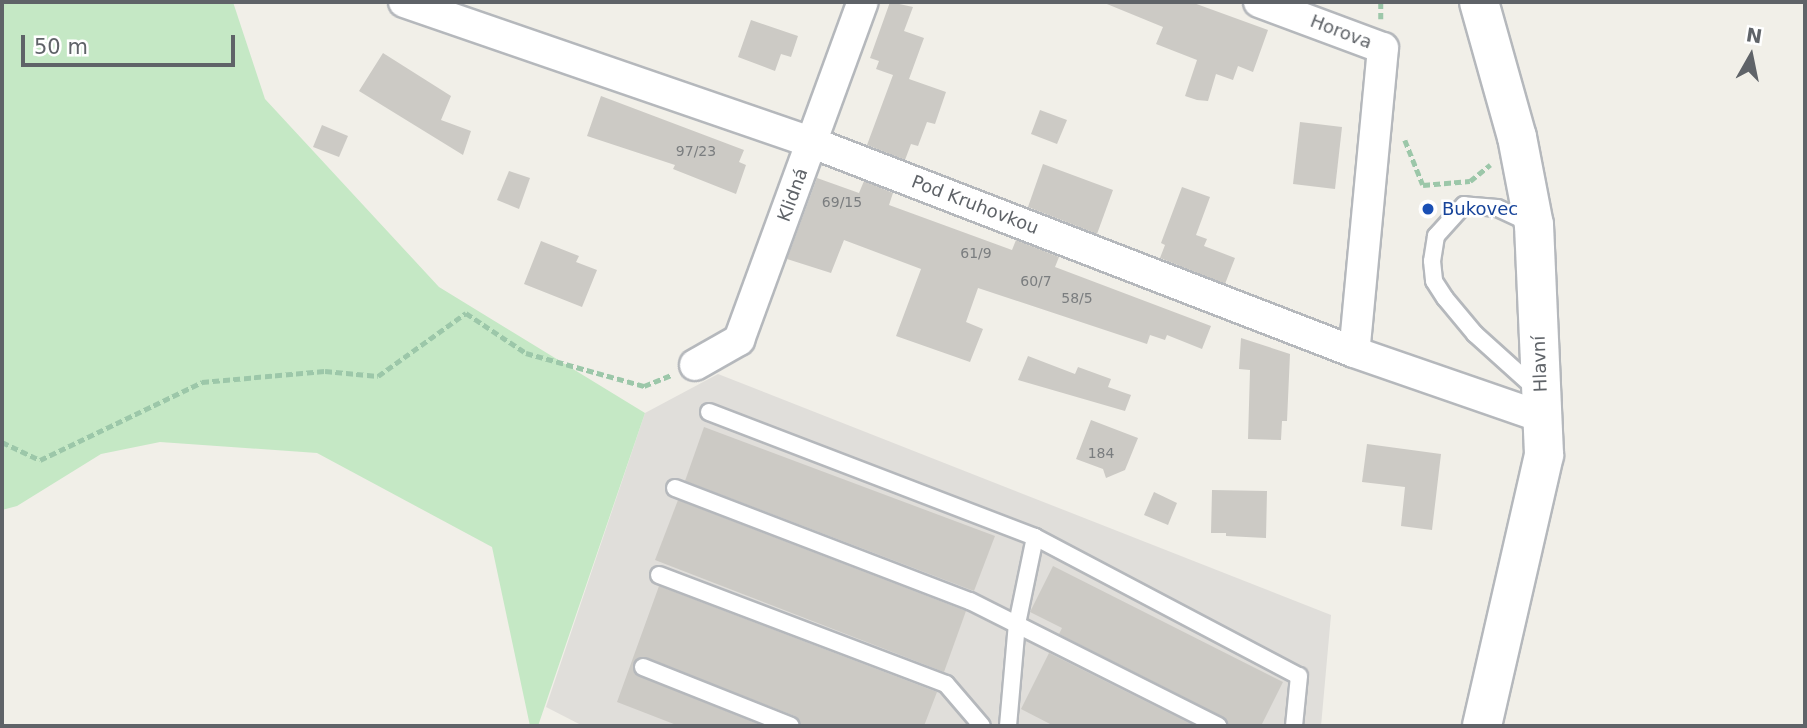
<!DOCTYPE html>
<html>
<head>
<meta charset="utf-8">
<style>
  body { margin:0 }
  #map { position:relative; width:1807px; height:728px; overflow:hidden; background:#f1efe8; font-family:"DejaVu Sans",sans-serif }
  div>[style] { position:absolute }
  .industrial>* { inset:0; background:#e0deda }
  .green>* { inset:0; background:#c5e8c5 }
  .building>* { inset:0; background:#cccac5 }
  .path>* { height:4.5px; margin-top:-2.25px; transform-origin:0; background:repeating-linear-gradient(90deg,#9cc7a9 0 7px,transparent 0 10.5px) }
  .roads { filter:drop-shadow(2px 0 #b5b8bc) drop-shadow(-2px 0 #b5b8bc) drop-shadow(0 2px #b5b8bc) drop-shadow(0 -2px #b5b8bc) }
  .service>* { height:16px; margin:-8px; padding:0 8px; transform-origin:8px; border-radius:8px; background:#fff }
  .minor>* { height:30px; margin:-15px; padding:0 15px; transform-origin:15px; border-radius:15px; background:#fff }
  .tertiary>* { height:38px; margin:-19px; padding:0 19px; transform-origin:19px; border-radius:19px; background:#fff }
  .dots>* { width:19px; height:19px; translate:-50% -50%; box-sizing:border-box; border:4px solid #fff; border-radius:50% }
  span { translate:-50% -50%; white-space:nowrap; text-align:center; line-height:1.15; -webkit-text-stroke:5px #fff; paint-order:stroke }
  .number-label { font-size:14px; color:#7a7d7f }
  .number-label span { -webkit-text-stroke-width:0 }
  .street-label { font-size:18px; color:#5f6368 }
  .transit-label { font-size:18px; color:#164399 }
  .left { translate:0 -50%; text-align:left }
  .frame { position:absolute; inset:0; border:4px solid #5f6368; pointer-events:none }
  .north { position:absolute; left:1716px; top:21px; width:70px; height:70px; -webkit-text-stroke:5px #fff; paint-order:stroke; rotate:9deg; font-size:19px; font-weight:700; line-height:28px; text-align:center; color:#5f6368 }
  .north::after { content:''; display:block; margin:auto; width:24px; height:32px; background:#5f6368; clip-path:polygon(50% 0,100% 100%,50% 72%,0 100%) }
  .scale { position:absolute; left:21px; top:35px; width:214px; height:32px; box-sizing:border-box; border:4px solid #5f6368; border-top:0; padding-left:9px; font-size:21px; line-height:24px; white-space:nowrap; color:#5f6368; -webkit-text-stroke:5px #fff; paint-order:stroke }
</style>
</head>
<body>
<div id="map">
  <div class="industrial">
    <i style="clip-path:polygon(718px 374px,1331px 615px,1321px 726px,583px 726px,546px 707px,645px 413px)"></i>
  </div>
  <div class="green">
    <i style="clip-path:polygon(2px 2px,233px 2px,265px 99px,439px 287px,645px 413px,538px 726px,530px 726px,492px 547px,317px 453px,160px 442px,101px 454px,17px 506px,2px 510px)"></i>
  </div>
  <div class="building">
    <i style="clip-path:polygon(890px 2px,913px 7px,904px 31px,924px 38px,909px 79px,946px 92px,935px 124px,927px 122px,918px 146px,911px 144px,905px 160px,867px 145px,893px 75px,876px 69px,879px 61px,870px 58px)"></i>
    <i style="clip-path:polygon(1102px 2px,1191px 2px,1268px 30px,1253px 72px,1238px 66px,1233px 80px,1216px 74px,1208px 101px,1197px 100px,1185px 96px,1197px 60px,1156px 44px,1163px 27px)"></i>
    <i style="clip-path:polygon(751px 20px,798px 36px,791px 57px,781px 54px,775px 71px,738px 57px)"></i>
    <i style="clip-path:polygon(383px 53px,451px 96px,441px 120px,471px 131px,463px 155px,359px 91px)"></i>
    <i style="clip-path:polygon(601px 96px,744px 150px,739px 162px,746px 165px,736px 194px,673px 169px,675px 165px,587px 136px)"></i>
    <i style="clip-path:polygon(1040px 110px,1067px 120px,1057px 144px,1031px 134px)"></i>
    <i style="clip-path:polygon(1300px 122px,1342px 127px,1335px 189px,1293px 184px)"></i>
    <i style="clip-path:polygon(322px 125px,348px 136px,339px 157px,313px 147px)"></i>
    <i style="clip-path:polygon(1043px 164px,1113px 190px,1097px 234px,1028px 207px)"></i>
    <i style="clip-path:polygon(509px 171px,530px 178px,519px 209px,497px 200px)"></i>
    <i style="clip-path:polygon(817px 178px,859px 193px,864px 181px,893px 193px,889px 205px,1012px 250px,1016px 240px,1059px 257px,1055px 267px,1211px 326px,1202px 349px,1167px 335px,1165px 340px,1150px 335px,1147px 344px,978px 288px,966px 322px,983px 329px,970px 362px,896px 336px,921px 269px,844px 240px,831px 273px,787px 259px)"></i>
    <i style="clip-path:polygon(1182px 187px,1210px 197px,1196px 235px,1207px 239px,1204px 246px,1235px 258px,1225px 284px,1160px 258px,1165px 245px,1161px 243px)"></i>
    <i style="clip-path:polygon(541px 241px,579px 256px,576px 262px,597px 270px,582px 307px,524px 284px)"></i>
    <i style="clip-path:polygon(1241px 338px,1290px 354px,1287px 421px,1282px 421px,1281px 440px,1248px 439px,1250px 370px,1239px 369px)"></i>
    <i style="clip-path:polygon(1028px 356px,1075px 374px,1078px 367px,1111px 379px,1108px 387px,1131px 395px,1125px 411px,1018px 380px)"></i>
    <i style="clip-path:polygon(1091px 420px,1138px 438px,1125px 470px,1106px 478px,1103px 469px,1076px 459px)"></i>
    <i style="clip-path:polygon(704px 427px,995px 536px,974px 591px,685px 481px)"></i>
    <i style="clip-path:polygon(1367px 444px,1441px 454px,1432px 530px,1401px 526px,1405px 487px,1362px 482px)"></i>
    <i style="clip-path:polygon(1212px 490px,1267px 491px,1266px 538px,1226px 536px,1226px 533px,1211px 533px)"></i>
    <i style="clip-path:polygon(1154px 492px,1177px 503px,1168px 525px,1144px 515px)"></i>
    <i style="clip-path:polygon(678px 500px,966px 611px,944px 672px,655px 560px)"></i>
    <i style="clip-path:polygon(1053px 566px,1283px 682px,1261px 726px,1228px 726px,1223px 717px,1059px 634px,1062px 628px,1030px 612px)"></i>
    <i style="clip-path:polygon(659px 586px,937px 692px,924px 726px,801px 726px,795px 716px,642px 657px,633px 664px,639px 676px,763px 726px,679px 726px,617px 702px)"></i>
    <i style="clip-path:polygon(1049px 653px,1195px 726px,1054px 726px,1021px 709px)"></i>
  </div>
  <div class="path">
    <i style="left:1381px;top:2px;width:17px;rotate:90deg"></i>
    <i style="left:1405px;top:140px;width:48px;rotate:68.2deg"></i>
    <i style="left:1423px;top:185px;width:47px;rotate:-4.9deg"></i>
    <i style="left:1470px;top:181px;width:26px;rotate:-39deg"></i>
    <i style="left:2px;top:442px;width:42px;rotate:25.3deg"></i>
    <i style="left:40px;top:460px;width:180px;rotate:-25.7deg"></i>
    <i style="left:202px;top:382px;width:123px;rotate:-5.1deg"></i>
    <i style="left:325px;top:371px;width:53px;rotate:5.4deg"></i>
    <i style="left:378px;top:376px;width:108px;rotate:-35.6deg"></i>
    <i style="left:466px;top:313px;width:72px;rotate:33.7deg"></i>
    <i style="left:526px;top:353px;width:123px;rotate:15.6deg"></i>
    <i style="left:644px;top:386px;width:29px;rotate:-22deg"></i>
  </div>
  <div class="roads">
    <div class="service">
      <i style="left:1532px;top:224px;width:38px;rotate:-155deg"></i>
      <i style="left:1497px;top:208px;width:33px;rotate:-175deg"></i>
      <i style="left:1464px;top:205px;width:42px;rotate:132.1deg"></i>
      <i style="left:1436px;top:236px;width:25px;rotate:99deg"></i>
      <i style="left:1432px;top:261px;width:20px;rotate:84deg"></i>
      <i style="left:1434px;top:281px;width:20px;rotate:57deg"></i>
      <i style="left:1445px;top:298px;width:47px;rotate:50.2deg"></i>
      <i style="left:1475px;top:334px;width:81px;rotate:42deg"></i>
      <i style="left:709px;top:412px;width:349px;rotate:21deg"></i>
      <i style="left:1035px;top:537px;width:298px;rotate:27.8deg"></i>
      <i style="left:1299px;top:676px;width:50px;rotate:95.7deg"></i>
      <i style="left:675px;top:488px;width:316px;rotate:21deg"></i>
      <i style="left:970px;top:601px;width:278px;rotate:26.7deg"></i>
      <i style="left:659px;top:575px;width:307px;rotate:20.8deg"></i>
      <i style="left:946px;top:684px;width:55px;rotate:49.4deg"></i>
      <i style="left:643px;top:667px;width:159px;rotate:21.7deg"></i>
      <i style="left:1008px;top:726px;width:102px;rotate:-85deg"></i>
      <i style="left:1017px;top:624px;width:89px;rotate:-78.3deg"></i>
    </div>
    <div class="minor">
      <i style="left:404px;top:2px;width:433px;rotate:19deg"></i>
      <i style="left:813px;top:143px;width:580px;rotate:21.12deg"></i>
      <i style="left:1354px;top:352px;width:199px;rotate:19.1deg"></i>
      <i style="left:1259px;top:2px;width:132px;rotate:20.4deg"></i>
      <i style="left:1383px;top:48px;width:305px;rotate:95.4deg"></i>
      <i style="left:695px;top:365px;width:51px;rotate:-29.6deg"></i>
      <i style="left:739px;top:340px;width:360px;rotate:-69.9deg"></i>
    </div>
    <div class="tertiary">
      <i style="left:1479px;top:2px;width:140px;rotate:74.3deg"></i>
      <i style="left:1517px;top:137px;width:90px;rotate:79.1deg"></i>
      <i style="left:1534px;top:225px;width:230px;rotate:87.5deg"></i>
      <i style="left:1544px;top:455px;width:278px;rotate:102.9deg"></i>
    </div>
  </div>
  <div class="dots">
    <i style="left:1428px;top:209px;background:#1a4fb4"></i>
  </div>
  <div class="number-label">
    <span style="left:696px;top:151px">97/23</span>
    <span style="left:842px;top:202px">69/15</span>
    <span style="left:976px;top:253px">61/9</span>
    <span style="left:1036px;top:281px">60/7</span>
    <span style="left:1077px;top:298px">58/5</span>
    <span style="left:1101px;top:453px">184</span>
  </div>
  <div class="street-label">
    <span style="left:1341px;top:32px;rotate:21deg">Horova</span>
    <span style="left:793px;top:195px;rotate:-70deg">Klidná</span>
    <span style="left:975px;top:205px;rotate:21deg">Pod Kruhovkou</span>
    <span style="left:1540px;top:364px;rotate:-92deg">Hlavní</span>
  </div>
  <div class="transit-label">
    <span class="left" style="left:1442px;top:209px">Bukovec</span>
  </div>
  <div class="frame"></div>
  <div class="north">N</div>
  <div class="scale">50 m</div>
</div>
</body>
</html>
